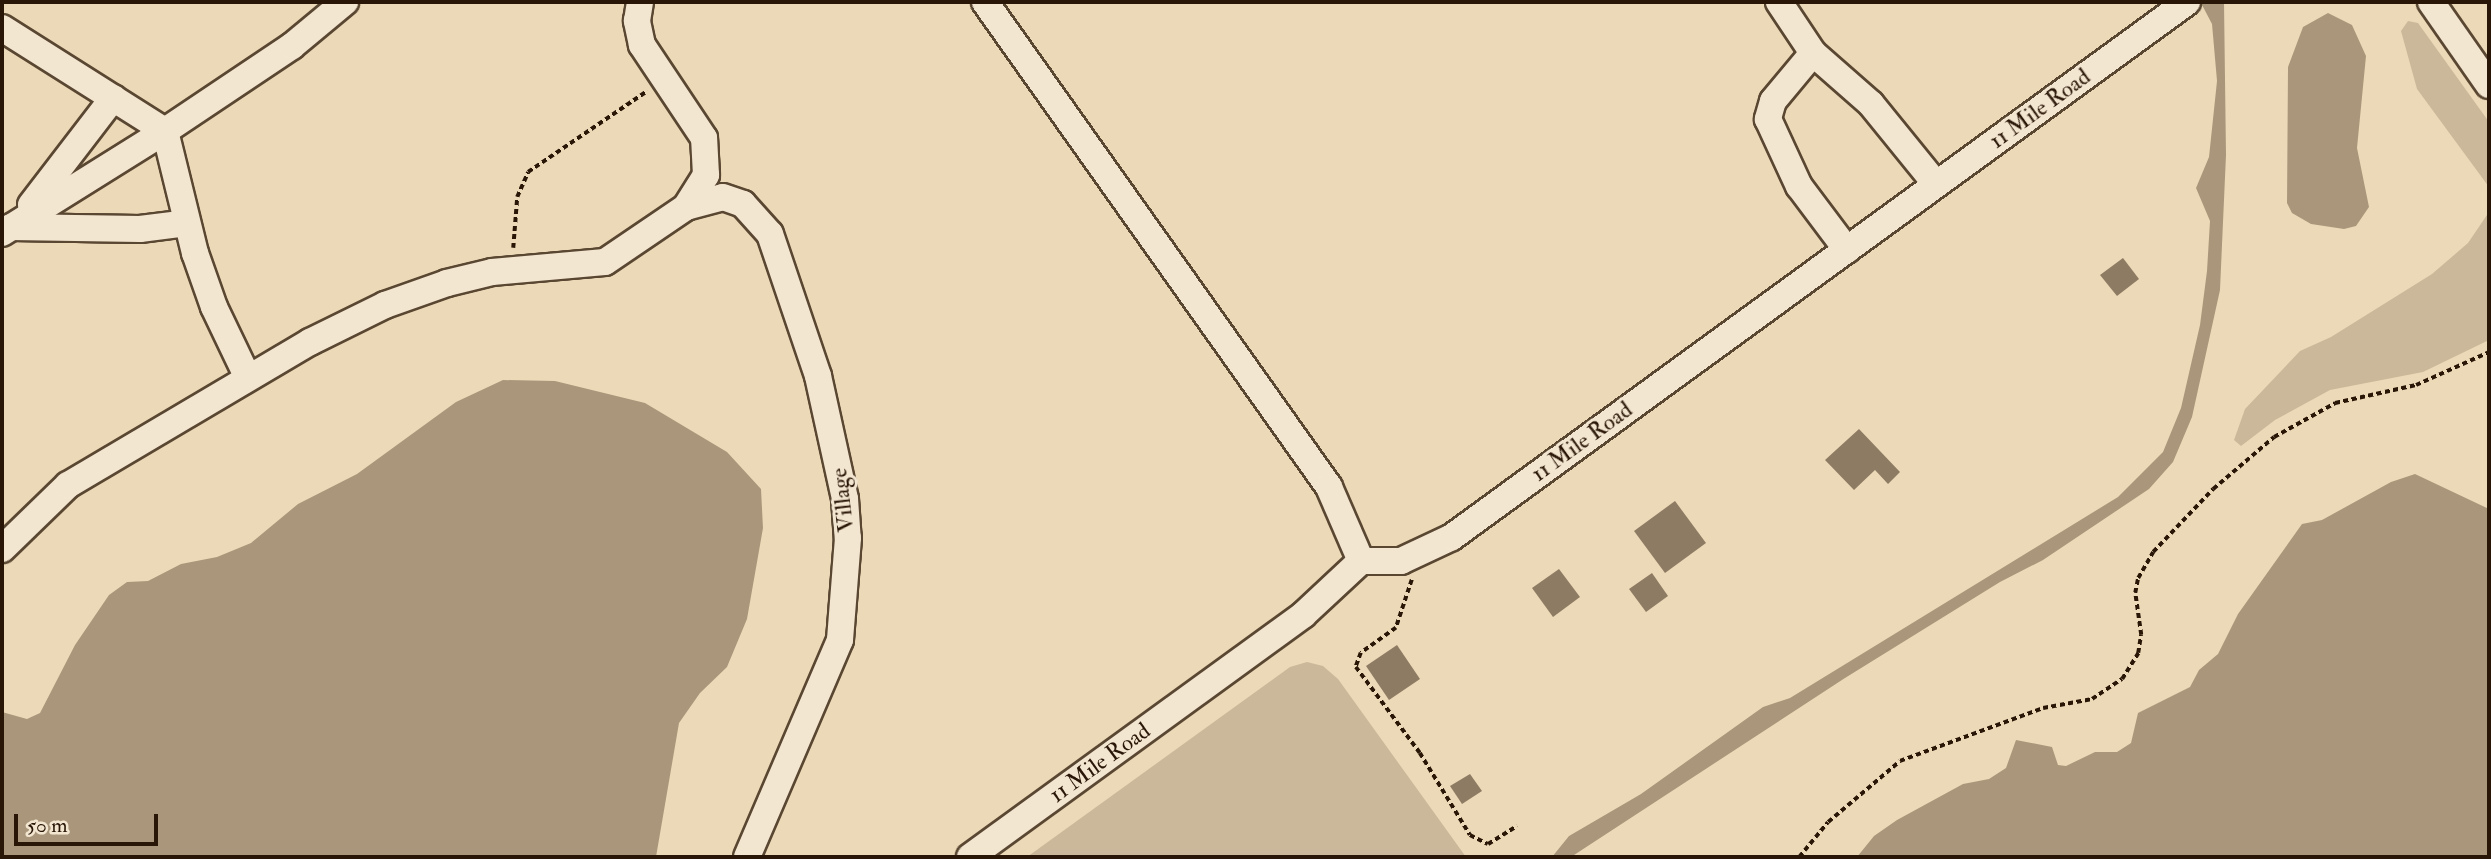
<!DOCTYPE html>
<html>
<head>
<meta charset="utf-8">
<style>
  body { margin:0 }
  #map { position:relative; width:2491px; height:859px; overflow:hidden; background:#ecd9b8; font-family:"IM FELL Double Pica",serif }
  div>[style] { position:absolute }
  .green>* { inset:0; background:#cbb89a }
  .water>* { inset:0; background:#aa977b }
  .building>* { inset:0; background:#8e7b63 }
  .path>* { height:3.5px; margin-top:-1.75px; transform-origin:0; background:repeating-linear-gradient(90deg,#291606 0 5px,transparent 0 8.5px) }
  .roads { filter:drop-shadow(2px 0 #5a4732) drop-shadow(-2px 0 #5a4732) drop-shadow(0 2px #5a4732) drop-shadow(0 -2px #5a4732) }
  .minor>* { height:26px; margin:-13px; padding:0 13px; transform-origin:13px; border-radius:13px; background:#f3e6d1 }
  span { translate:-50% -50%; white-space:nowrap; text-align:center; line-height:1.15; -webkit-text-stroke:6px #f3e6d1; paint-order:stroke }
  .street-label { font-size:23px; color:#291606 }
  .frame { position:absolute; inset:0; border:4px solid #291606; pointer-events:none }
  .scale { position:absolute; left:14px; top:814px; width:144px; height:32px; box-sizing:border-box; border:4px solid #291606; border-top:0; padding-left:9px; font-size:21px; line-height:24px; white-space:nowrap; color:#291606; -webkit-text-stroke:5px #f3e6d1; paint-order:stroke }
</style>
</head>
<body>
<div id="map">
  <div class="green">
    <i style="clip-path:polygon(2408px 21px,2418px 23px,2489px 122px,2489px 187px,2417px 89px,2401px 31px)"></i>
    <i style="clip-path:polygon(2489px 212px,2489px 340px,2423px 372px,2330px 390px,2275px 420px,2241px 446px,2234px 440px,2245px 409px,2300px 351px,2331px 337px,2432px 274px,2468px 243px)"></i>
    <i style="clip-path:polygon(1307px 662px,1323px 666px,1338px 679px,1466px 857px,1027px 857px,1290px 667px)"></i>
  </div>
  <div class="water">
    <i style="clip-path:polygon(2224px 2px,2226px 155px,2220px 290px,2192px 417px,2173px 462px,2149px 489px,2043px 560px,2000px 582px,1845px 678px,1571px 857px,1552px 857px,1569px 836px,1641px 794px,1763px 707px,1790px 698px,2118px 497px,2163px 452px,2181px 408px,2200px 325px,2207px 271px,2210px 221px,2196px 188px,2209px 157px,2217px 81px,2212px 24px,2201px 3px)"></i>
    <i style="clip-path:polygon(2328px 13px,2352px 25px,2366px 56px,2357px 148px,2369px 207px,2356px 226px,2344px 229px,2311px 224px,2292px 213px,2287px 203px,2288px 67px,2303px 27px)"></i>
    <i style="clip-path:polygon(503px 380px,555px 381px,645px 403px,727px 452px,761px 489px,763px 528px,747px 619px,727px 667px,700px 693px,679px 723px,656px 857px,2px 857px,2px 712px,27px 719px,40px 713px,75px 645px,109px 595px,127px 582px,148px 581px,181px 564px,217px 557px,251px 543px,298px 504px,357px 474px,456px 402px)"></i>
    <i style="clip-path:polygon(2415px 474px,2489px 509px,2489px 857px,1857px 857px,1874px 836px,1897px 820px,1963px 784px,1989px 779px,2006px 768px,2016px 740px,2052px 747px,2058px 765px,2066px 766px,2095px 752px,2117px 752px,2131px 743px,2138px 713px,2190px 687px,2199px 670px,2218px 654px,2238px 614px,2302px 524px,2322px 520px,2391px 482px)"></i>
  </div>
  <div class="building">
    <i style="clip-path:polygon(2123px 258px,2139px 279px,2117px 296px,2100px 275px)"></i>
    <i style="clip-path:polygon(1859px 429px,1900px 472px,1888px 484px,1875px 470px,1854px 490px,1825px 460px)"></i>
    <i style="clip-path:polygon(1675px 501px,1706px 543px,1665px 573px,1634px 531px)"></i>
    <i style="clip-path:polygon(1559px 569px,1580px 597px,1553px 617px,1532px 588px)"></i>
    <i style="clip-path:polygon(1652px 573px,1668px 596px,1646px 612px,1629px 589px)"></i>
    <i style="clip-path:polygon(1397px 645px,1420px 679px,1389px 700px,1366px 666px)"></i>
    <i style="clip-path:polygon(1470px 774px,1482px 791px,1462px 804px,1450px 786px)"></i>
  </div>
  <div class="path">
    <i style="left:513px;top:248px;width:51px;rotate:-85.5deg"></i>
    <i style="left:517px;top:197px;width:27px;rotate:-66deg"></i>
    <i style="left:528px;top:172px;width:144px;rotate:-34.2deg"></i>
    <i style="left:1412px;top:580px;width:51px;rotate:108.4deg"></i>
    <i style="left:1396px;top:628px;width:43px;rotate:144.5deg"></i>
    <i style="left:1361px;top:653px;width:15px;rotate:110deg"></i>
    <i style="left:1356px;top:667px;width:107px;rotate:53.3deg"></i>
    <i style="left:1420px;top:753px;width:96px;rotate:58.6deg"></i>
    <i style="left:1470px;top:835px;width:20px;rotate:27deg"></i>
    <i style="left:1488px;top:844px;width:34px;rotate:-32deg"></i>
    <i style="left:1799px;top:857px;width:45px;rotate:-50.4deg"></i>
    <i style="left:1828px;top:822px;width:94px;rotate:-40.3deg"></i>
    <i style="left:1900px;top:761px;width:153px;rotate:-20.3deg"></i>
    <i style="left:2043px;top:708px;width:50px;rotate:-10.4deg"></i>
    <i style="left:2092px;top:699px;width:36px;rotate:-34deg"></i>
    <i style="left:2122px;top:679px;width:31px;rotate:-58deg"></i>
    <i style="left:2138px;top:653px;width:18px;rotate:-81deg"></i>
    <i style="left:2141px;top:635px;width:42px;rotate:-98.1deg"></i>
    <i style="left:2135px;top:593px;width:15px;rotate:-79deg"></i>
    <i style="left:2138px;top:578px;width:30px;rotate:-60deg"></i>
    <i style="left:2153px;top:552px;width:87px;rotate:-46.4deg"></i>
    <i style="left:2213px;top:489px;width:80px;rotate:-40.4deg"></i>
    <i style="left:2274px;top:437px;width:70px;rotate:-29.1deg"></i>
    <i style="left:2335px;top:403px;width:83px;rotate:-12.5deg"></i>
    <i style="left:2416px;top:385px;width:80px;rotate:-24.3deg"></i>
  </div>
  <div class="roads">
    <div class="minor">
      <i style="left:985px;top:2px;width:595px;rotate:54.65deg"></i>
      <i style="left:1329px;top:487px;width:81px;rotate:66.6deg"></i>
      <i style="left:1779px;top:2px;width:61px;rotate:56.3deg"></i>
      <i style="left:1813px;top:53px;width:77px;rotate:41.3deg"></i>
      <i style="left:1871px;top:104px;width:103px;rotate:50.9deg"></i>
      <i style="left:2431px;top:2px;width:101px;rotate:55.1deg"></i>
      <i style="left:2px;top:28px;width:193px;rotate:32.3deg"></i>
      <i style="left:165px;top:131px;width:153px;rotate:-33.8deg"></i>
      <i style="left:292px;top:46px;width:69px;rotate:-39.7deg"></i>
      <i style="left:1813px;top:53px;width:62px;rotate:129.8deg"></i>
      <i style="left:1773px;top:101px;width:19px;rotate:106deg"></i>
      <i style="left:1768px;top:119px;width:74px;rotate:65.2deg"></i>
      <i style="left:1799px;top:186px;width:80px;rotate:53.1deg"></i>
      <i style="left:31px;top:205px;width:135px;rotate:-52.5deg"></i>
      <i style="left:686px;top:207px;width:38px;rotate:-15deg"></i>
      <i style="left:723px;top:197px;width:21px;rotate:19deg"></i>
      <i style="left:743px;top:204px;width:40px;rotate:48deg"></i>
      <i style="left:770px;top:234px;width:150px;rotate:71.3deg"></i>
      <i style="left:818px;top:376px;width:126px;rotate:77.6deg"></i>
      <i style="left:845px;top:499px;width:39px;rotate:86deg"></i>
      <i style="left:848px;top:538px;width:102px;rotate:94.5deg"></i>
      <i style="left:840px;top:640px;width:236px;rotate:113.2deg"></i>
      <i style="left:11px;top:227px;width:129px;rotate:0.9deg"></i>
      <i style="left:140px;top:229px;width:47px;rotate:-7.3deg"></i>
      <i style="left:2px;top:233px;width:192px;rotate:-32deg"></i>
      <i style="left:165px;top:131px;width:126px;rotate:76.2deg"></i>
      <i style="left:195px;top:253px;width:57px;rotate:70.6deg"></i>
      <i style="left:214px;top:307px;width:76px;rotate:64.4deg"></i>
      <i style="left:2px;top:549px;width:92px;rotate:-44.1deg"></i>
      <i style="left:68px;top:485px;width:281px;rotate:-30.6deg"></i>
      <i style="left:310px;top:342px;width:84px;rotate:-26.3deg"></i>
      <i style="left:385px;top:305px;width:66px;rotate:-19.5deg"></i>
      <i style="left:447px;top:283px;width:46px;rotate:-13.7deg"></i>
      <i style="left:492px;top:272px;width:113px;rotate:-5.1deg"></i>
      <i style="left:605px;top:262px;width:98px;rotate:-34.2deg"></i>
      <i style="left:686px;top:207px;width:38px;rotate:-58deg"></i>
      <i style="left:706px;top:175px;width:37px;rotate:-93deg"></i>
      <i style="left:704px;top:138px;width:112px;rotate:-123.7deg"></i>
      <i style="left:642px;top:45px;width:25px;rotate:-102deg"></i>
      <i style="left:637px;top:21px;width:19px;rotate:-81deg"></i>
      <i style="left:970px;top:857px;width:412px;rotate:-36deg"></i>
      <i style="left:1303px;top:615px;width:79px;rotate:-43deg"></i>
      <i style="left:1361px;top:561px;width:40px"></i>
      <i style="left:1401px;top:561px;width:56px;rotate:-25.2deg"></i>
      <i style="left:1452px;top:537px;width:909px;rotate:-36.05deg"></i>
    </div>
  </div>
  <div class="street-label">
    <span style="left:2040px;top:109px;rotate:-36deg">11 Mile Road</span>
    <span style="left:1582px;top:442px;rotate:-36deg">11 Mile Road</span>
    <span style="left:843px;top:500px;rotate:-97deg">Village</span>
    <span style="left:1100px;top:763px;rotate:-36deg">11 Mile Road</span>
  </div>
  <div class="frame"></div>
  <div class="scale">50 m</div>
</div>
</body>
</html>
